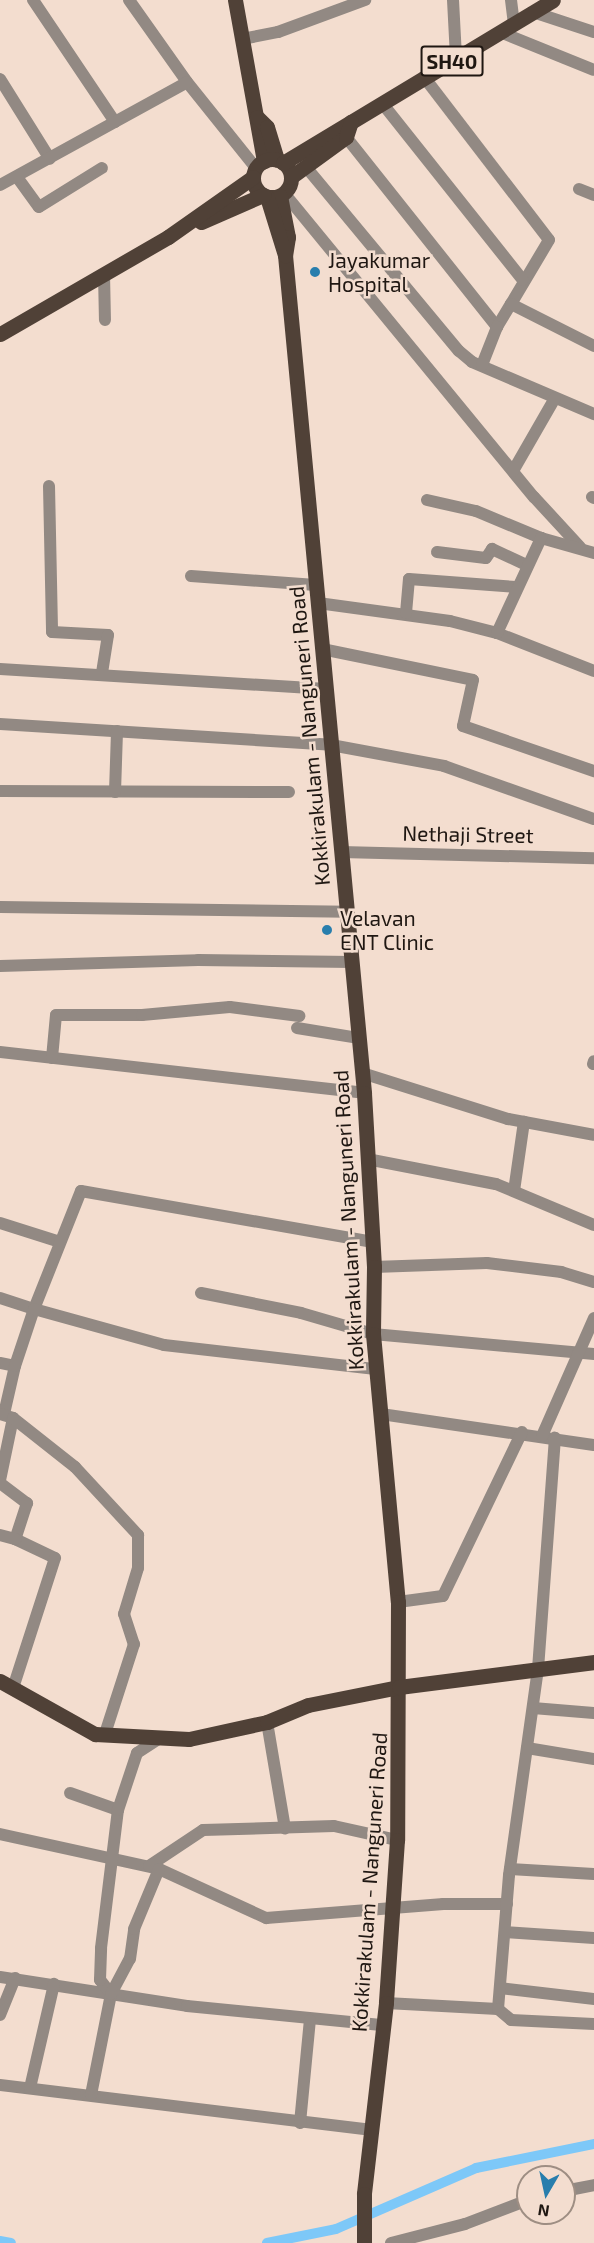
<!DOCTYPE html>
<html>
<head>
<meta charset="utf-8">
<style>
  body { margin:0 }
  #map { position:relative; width:594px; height:2243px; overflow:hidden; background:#f3ddcf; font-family:"Exo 2",sans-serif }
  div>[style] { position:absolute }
  .canal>* { height:10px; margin:-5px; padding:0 5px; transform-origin:5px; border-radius:5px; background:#7dc8f8 }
  .minor>* { height:12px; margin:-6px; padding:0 6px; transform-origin:6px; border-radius:6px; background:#928983 }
  .major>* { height:15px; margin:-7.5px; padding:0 7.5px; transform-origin:7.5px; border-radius:7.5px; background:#504137 }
  .major>.ring { margin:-7.5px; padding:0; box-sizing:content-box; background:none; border:15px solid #504137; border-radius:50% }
  .dots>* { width:16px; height:16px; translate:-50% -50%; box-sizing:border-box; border:3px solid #f3ddcf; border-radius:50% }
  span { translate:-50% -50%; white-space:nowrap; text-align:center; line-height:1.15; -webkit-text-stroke:5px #f3ddcf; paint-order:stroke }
  .shield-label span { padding:2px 4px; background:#f3ddcf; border:2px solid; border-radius:4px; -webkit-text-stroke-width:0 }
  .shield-label { font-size:20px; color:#1f1712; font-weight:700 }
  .poi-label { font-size:21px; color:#1f1712 }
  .left { translate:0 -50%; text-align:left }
  .street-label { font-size:21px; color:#1f1712 }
  .north { position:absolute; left:516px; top:2165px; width:60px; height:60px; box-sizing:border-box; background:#f3ddcf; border:2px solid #9e8e83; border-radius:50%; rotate:189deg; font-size:16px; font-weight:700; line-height:24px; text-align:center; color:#1f1712 }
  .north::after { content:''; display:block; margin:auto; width:21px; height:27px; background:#287ead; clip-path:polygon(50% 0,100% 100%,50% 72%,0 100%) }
</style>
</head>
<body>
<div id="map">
  <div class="canal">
    <i style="left:0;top:2241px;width:11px;rotate:10deg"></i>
    <i style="left:267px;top:2243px;width:70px;rotate:-11.5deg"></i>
    <i style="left:336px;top:2229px;width:153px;rotate:-23.5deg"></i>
    <i style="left:476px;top:2168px;width:120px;rotate:-11.5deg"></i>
  </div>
  <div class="minor">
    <i style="left:33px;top:0;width:147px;rotate:56.1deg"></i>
    <i style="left:129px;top:0;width:100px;rotate:54.7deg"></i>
    <i style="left:187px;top:82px;width:110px;rotate:51.3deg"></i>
    <i style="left:453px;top:0;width:58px;rotate:87deg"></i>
    <i style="left:511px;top:0;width:23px;rotate:83deg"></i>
    <i style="left:533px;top:12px;width:64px;rotate:18.2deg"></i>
    <i style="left:500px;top:32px;width:101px;rotate:22deg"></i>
    <i style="left:242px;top:39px;width:37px;rotate:-11deg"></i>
    <i style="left:278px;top:32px;width:93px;rotate:-20.2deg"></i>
    <i style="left:424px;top:77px;width:205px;rotate:52.5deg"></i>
    <i style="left:549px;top:240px;width:74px;rotate:120.7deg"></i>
    <i style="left:0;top:79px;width:94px;rotate:58deg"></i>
    <i style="left:382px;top:103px;width:226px;rotate:51.5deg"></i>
    <i style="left:346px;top:137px;width:243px;rotate:51.5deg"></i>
    <i style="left:497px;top:327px;width:27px;rotate:-59deg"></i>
    <i style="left:511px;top:304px;width:93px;rotate:26.8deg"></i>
    <i style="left:306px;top:167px;width:239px;rotate:50.3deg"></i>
    <i style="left:459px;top:351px;width:17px;rotate:40deg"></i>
    <i style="left:472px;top:362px;width:133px;rotate:23.1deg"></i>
    <i style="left:17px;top:177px;width:37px;rotate:54deg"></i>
    <i style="left:39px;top:207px;width:74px;rotate:-31.8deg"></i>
    <i style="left:0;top:185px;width:213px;rotate:-28.8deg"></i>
    <i style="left:579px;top:189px;width:16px;rotate:22deg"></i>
    <i style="left:284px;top:193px;width:394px;rotate:50.6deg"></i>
    <i style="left:534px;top:497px;width:68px;rotate:47.4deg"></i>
    <i style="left:104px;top:274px;width:46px;rotate:88.8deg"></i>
    <i style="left:482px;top:365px;width:41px;rotate:-68.5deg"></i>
    <i style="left:513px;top:471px;width:84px;rotate:-60.1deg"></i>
    <i style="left:49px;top:486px;width:146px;rotate:88.8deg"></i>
    <i style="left:52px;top:632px;width:56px;rotate:3.1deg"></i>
    <i style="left:108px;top:635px;width:38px;rotate:99deg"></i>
    <i style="left:592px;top:497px;width:2px;rotate:27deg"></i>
    <i style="left:427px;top:500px;width:50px;rotate:12.7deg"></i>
    <i style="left:476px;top:511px;width:70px;rotate:22.6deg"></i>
    <i style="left:541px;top:538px;width:55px;rotate:15.8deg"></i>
    <i style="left:437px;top:552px;width:49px;rotate:7deg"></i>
    <i style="left:486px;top:558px;width:11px;rotate:-56deg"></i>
    <i style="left:492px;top:549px;width:38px;rotate:25deg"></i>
    <i style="left:191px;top:576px;width:125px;rotate:4.1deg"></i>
    <i style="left:318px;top:603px;width:133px;rotate:7.8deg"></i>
    <i style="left:450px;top:621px;width:49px;rotate:14.3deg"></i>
    <i style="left:497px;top:633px;width:104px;rotate:21.4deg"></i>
    <i style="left:406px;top:613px;width:34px;rotate:-85deg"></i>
    <i style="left:409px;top:579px;width:107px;rotate:4.3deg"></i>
    <i style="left:497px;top:633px;width:105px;rotate:-65.1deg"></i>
    <i style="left:322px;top:649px;width:154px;rotate:11.6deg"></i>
    <i style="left:473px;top:680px;width:47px;rotate:102.3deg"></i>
    <i style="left:463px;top:726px;width:139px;rotate:19deg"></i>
    <i style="left:0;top:669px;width:327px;rotate:3.5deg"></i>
    <i style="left:0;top:724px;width:332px;rotate:3.6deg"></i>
    <i style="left:331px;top:745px;width:115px;rotate:10.5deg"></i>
    <i style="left:444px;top:766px;width:159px;rotate:19.5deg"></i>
    <i style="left:0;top:791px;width:289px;rotate:0.2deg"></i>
    <i style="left:115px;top:792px;width:61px;rotate:-88.1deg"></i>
    <i style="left:341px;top:852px;width:253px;rotate:1.4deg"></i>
    <i style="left:0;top:907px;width:347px;rotate:0.8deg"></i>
    <i style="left:0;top:966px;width:198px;rotate:-1.7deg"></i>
    <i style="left:198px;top:960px;width:154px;rotate:0.7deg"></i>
    <i style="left:297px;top:1028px;width:63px;rotate:9.2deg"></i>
    <i style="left:0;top:1052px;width:366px;rotate:6.4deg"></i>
    <i style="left:52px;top:1058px;width:43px;rotate:-84.7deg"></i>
    <i style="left:56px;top:1015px;width:86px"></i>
    <i style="left:142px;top:1015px;width:88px;rotate:-5.2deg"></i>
    <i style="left:230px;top:1007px;width:70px;rotate:7.4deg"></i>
    <i style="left:593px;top:1064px;width:3px;rotate:-72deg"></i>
    <i style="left:362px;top:1073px;width:153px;rotate:17.5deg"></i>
    <i style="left:508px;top:1119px;width:87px;rotate:10.5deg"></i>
    <i style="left:367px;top:1159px;width:131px;rotate:11deg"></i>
    <i style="left:496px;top:1184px;width:106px;rotate:22.7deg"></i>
    <i style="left:514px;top:1191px;width:70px;rotate:-81.8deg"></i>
    <i style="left:0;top:1223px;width:63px;rotate:17.6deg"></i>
    <i style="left:374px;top:1267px;width:113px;rotate:-2deg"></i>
    <i style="left:487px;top:1263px;width:75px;rotate:6.9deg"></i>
    <i style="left:561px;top:1272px;width:34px;rotate:17deg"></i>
    <i style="left:201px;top:1293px;width:102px;rotate:11.3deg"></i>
    <i style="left:301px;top:1313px;width:75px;rotate:16.3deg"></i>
    <i style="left:373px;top:1334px;width:222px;rotate:5.2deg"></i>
    <i style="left:0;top:1298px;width:36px;rotate:18deg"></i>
    <i style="left:34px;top:1309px;width:127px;rotate:-68.3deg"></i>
    <i style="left:81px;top:1191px;width:295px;rotate:9.9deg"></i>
    <i style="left:0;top:1363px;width:15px;rotate:11deg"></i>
    <i style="left:15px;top:1366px;width:49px;rotate:102.9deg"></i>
    <i style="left:15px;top:1366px;width:60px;rotate:-71.6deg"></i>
    <i style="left:34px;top:1309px;width:135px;rotate:15.5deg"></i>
    <i style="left:164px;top:1345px;width:213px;rotate:6.5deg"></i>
    <i style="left:0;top:1414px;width:14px;rotate:17deg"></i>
    <i style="left:13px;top:1418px;width:63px;rotate:101.8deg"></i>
    <i style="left:381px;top:1414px;width:215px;rotate:8.3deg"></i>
    <i style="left:13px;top:1418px;width:79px;rotate:38.3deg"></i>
    <i style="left:75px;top:1467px;width:93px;rotate:47.2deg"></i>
    <i style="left:138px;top:1535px;width:33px;rotate:90deg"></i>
    <i style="left:138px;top:1568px;width:48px;rotate:106.9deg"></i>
    <i style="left:124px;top:1614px;width:32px;rotate:72deg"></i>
    <i style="left:134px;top:1644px;width:95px;rotate:107.9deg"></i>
    <i style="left:542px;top:1436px;width:129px;rotate:-66.2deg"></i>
    <i style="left:0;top:1483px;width:34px;rotate:37deg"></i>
    <i style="left:27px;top:1503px;width:38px;rotate:108deg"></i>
    <i style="left:15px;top:1539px;width:44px;rotate:25.4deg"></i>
    <i style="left:55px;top:1558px;width:137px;rotate:107.9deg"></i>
    <i style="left:0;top:1535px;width:16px;rotate:15deg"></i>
    <i style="left:398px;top:1602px;width:45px;rotate:-7.6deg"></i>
    <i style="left:443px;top:1596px;width:182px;rotate:-64.3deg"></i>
    <i style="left:533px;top:1708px;width:61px;rotate:4.7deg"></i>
    <i style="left:267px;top:1722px;width:108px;rotate:80.4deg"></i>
    <i style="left:527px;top:1748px;width:68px;rotate:9.3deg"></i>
    <i style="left:70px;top:1793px;width:51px;rotate:19.5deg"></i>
    <i style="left:0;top:1834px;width:163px;rotate:12.4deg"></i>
    <i style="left:159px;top:1869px;width:118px;rotate:24.6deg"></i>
    <i style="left:266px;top:1918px;width:178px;rotate:-4.5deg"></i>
    <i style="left:443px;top:1904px;width:64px"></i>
    <i style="left:149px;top:1866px;width:65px;rotate:-33.7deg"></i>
    <i style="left:203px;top:1830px;width:131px;rotate:-1.7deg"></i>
    <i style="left:334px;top:1826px;width:65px;rotate:12.5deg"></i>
    <i style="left:510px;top:1869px;width:84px;rotate:3.4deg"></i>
    <i style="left:505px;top:1932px;width:89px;rotate:3.9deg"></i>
    <i style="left:0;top:1977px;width:189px;rotate:8.8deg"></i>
    <i style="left:187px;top:2006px;width:195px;rotate:5.6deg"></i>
    <i style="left:500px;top:1988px;width:95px;rotate:6.7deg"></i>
    <i style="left:111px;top:1994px;width:18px;rotate:-128deg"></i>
    <i style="left:100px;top:1980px;width:32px;rotate:-88deg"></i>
    <i style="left:101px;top:1948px;width:139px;rotate:-83deg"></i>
    <i style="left:118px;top:1810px;width:60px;rotate:-71.6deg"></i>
    <i style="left:137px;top:1753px;width:27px;rotate:-33deg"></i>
    <i style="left:386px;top:2003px;width:112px;rotate:3.1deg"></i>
    <i style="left:498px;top:2009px;width:134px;rotate:-85.3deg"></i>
    <i style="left:509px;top:1875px;width:208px;rotate:-82deg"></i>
    <i style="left:538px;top:1669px;width:232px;rotate:-85.8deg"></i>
    <i style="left:498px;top:2009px;width:17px;rotate:40deg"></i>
    <i style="left:511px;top:2020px;width:83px;rotate:2.8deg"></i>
    <i style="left:0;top:2015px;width:40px;rotate:-68deg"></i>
    <i style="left:0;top:2085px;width:375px;rotate:6.9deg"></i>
    <i style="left:30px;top:2088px;width:107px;rotate:-77deg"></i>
    <i style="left:91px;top:2095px;width:103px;rotate:-78.8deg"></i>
    <i style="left:111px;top:1994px;width:40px;rotate:-62deg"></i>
    <i style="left:130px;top:1959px;width:30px;rotate:-82deg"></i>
    <i style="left:134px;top:1929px;width:65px;rotate:-67.4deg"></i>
    <i style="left:300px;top:2123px;width:103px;rotate:-84.5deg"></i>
    <i style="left:564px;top:2191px;width:31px;rotate:-11deg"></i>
    <i style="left:391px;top:2243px;width:76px;rotate:-14.4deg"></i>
    <i style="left:465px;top:2224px;width:67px;rotate:-20.9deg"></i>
  </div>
  <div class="major">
    <i style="left:235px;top:0;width:164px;rotate:79.8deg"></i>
    <i style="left:257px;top:117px;width:14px;rotate:45deg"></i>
    <i style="left:267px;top:127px;width:34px;rotate:73deg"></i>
    <i class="ring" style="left:253px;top:159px;width:23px;height:23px"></i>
    <i style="left:283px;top:163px;width:315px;rotate:-31.1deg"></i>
    <i style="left:291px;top:177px;width:68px;rotate:-36deg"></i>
    <i style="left:346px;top:137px;width:16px;rotate:-72deg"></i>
    <i style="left:280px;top:196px;width:42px;rotate:79deg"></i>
    <i style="left:288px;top:237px;width:18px;rotate:99deg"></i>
    <i style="left:285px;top:255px;width:842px;rotate:84.61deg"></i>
    <i style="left:364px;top:1093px;width:174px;rotate:86.7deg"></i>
    <i style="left:374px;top:1267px;width:67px;rotate:90.9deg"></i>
    <i style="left:373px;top:1334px;width:269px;rotate:84.7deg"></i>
    <i style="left:398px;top:1602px;width:238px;rotate:90.2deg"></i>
    <i style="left:397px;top:1840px;width:163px;rotate:93.9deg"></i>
    <i style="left:386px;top:2003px;width:192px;rotate:96.6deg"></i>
    <i style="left:364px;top:2194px;width:49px;rotate:90deg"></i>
    <i style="left:267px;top:197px;width:61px;rotate:72.8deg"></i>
    <i style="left:201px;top:222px;width:68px;rotate:-23.5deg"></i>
    <i style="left:0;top:334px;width:194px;rotate:-30deg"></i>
    <i style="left:168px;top:237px;width:104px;rotate:-35.2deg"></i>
    <i style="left:0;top:1681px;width:109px;rotate:29.2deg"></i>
    <i style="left:95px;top:1734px;width:94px;rotate:3deg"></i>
    <i style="left:189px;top:1739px;width:80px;rotate:-12.3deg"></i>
    <i style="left:267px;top:1722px;width:44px;rotate:-22.5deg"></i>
    <i style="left:308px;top:1705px;width:93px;rotate:-11.2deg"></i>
    <i style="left:399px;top:1687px;width:197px;rotate:-7.3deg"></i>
  </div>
  <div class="dots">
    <i style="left:315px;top:272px;background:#287ead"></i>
    <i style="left:327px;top:930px;background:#287ead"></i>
  </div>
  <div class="shield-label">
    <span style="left:452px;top:61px">SH40</span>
  </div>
  <div class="poi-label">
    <span class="left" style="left:328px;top:272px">Jayakumar<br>Hospital</span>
    <span class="left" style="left:340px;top:930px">Velavan<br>ENT Clinic</span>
  </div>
  <div class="street-label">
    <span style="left:309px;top:736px;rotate:-95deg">Kokkirakulam - Nanguneri Road</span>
    <span style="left:468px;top:834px;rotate:1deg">Nethaji Street</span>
    <span style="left:348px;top:1220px;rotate:-93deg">Kokkirakulam - Nanguneri Road</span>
    <span style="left:369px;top:1882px;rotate:-86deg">Kokkirakulam - Nanguneri Road</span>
  </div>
  <div class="north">N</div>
</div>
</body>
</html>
